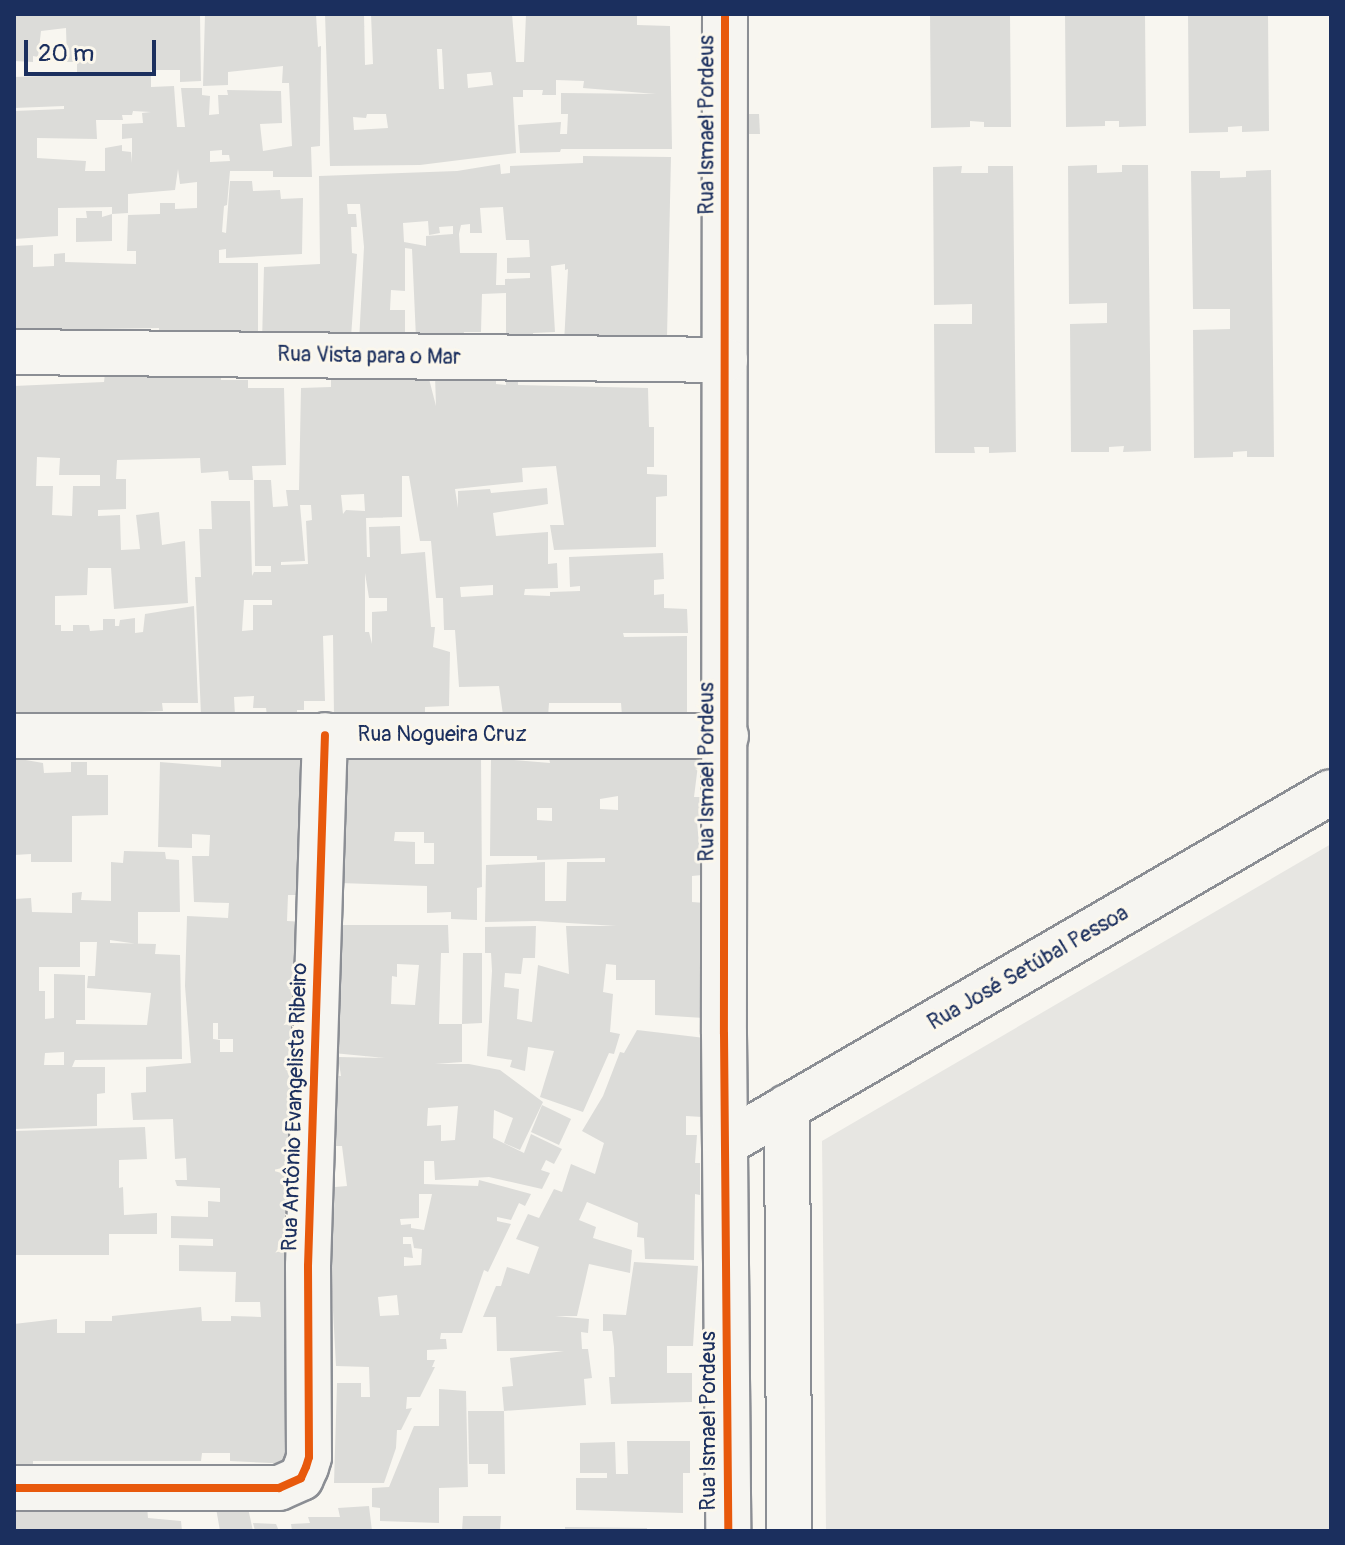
<!DOCTYPE html>
<html>
<head>
<meta charset="utf-8">
<style>
  body { margin:0 }
  #map { position:relative; width:1345px; height:1545px; overflow:hidden; background:#f8f6f0; font-family:Pangolin,sans-serif }
  div>[style] { position:absolute }
  .built>* { inset:0; background:#e7e6e2 }
  .building>* { inset:0; background:#dcdcd9 }
  .roads { filter:drop-shadow(2px 0 #8b8e94) drop-shadow(-2px 0 #8b8e94) drop-shadow(0 2px #8b8e94) drop-shadow(0 -2px #8b8e94) }
  .minor>* { height:44px; margin:-22px; padding:0 22px; transform-origin:22px; border-radius:22px; background:#f6f5f1 }
  .cycleway>* { height:8px; margin:-4px; padding:0 4px; transform-origin:4px; border-radius:4px; background:#e8590c }
  span { translate:-50% -50%; white-space:nowrap; text-align:center; line-height:1.15; -webkit-text-stroke:6px #fbf7ec; paint-order:stroke }
  .street-label { font-size:22px; color:#1b2f5e }
  .frame { position:absolute; inset:0; border:16px solid #1b2f5e; pointer-events:none }
  .scale { position:absolute; left:24px; top:40px; width:132px; height:36px; box-sizing:border-box; border:4px solid #1b2f5e; border-top:0; padding-left:10px; font-size:24px; line-height:28px; white-space:nowrap; color:#1b2f5e; -webkit-text-stroke:6px #fbf7ec; paint-order:stroke }
</style>
</head>
<body>
<div id="map">
  <div class="built">
    <i style="clip-path:polygon(1331px 844px,1331px 1531px,826px 1531px,822px 1141px)"></i>
  </div>
  <div class="building">
    <i style="clip-path:polygon(evenodd,14px 14px,200px 14px,201px 81px,180px 82px,180px 70px,151px 70px,151px 87px,174px 86px,177px 127px,185px 127px,181px 88px,202px 88px,202px 95px,210px 96px,209px 115px,219px 114px,218px 95px,228px 95px,227px 90px,281px 91px,282px 123px,260px 124px,263px 151px,292px 146px,289px 83px,282px 83px,283px 66px,228px 72px,228px 85px,203px 86px,205px 14px,316px 14px,318px 47px,321px 46px,320px 146px,311px 147px,312px 177px,273px 177px,273px 171px,230px 171px,227px 205px,224px 206px,222px 232px,226px 233px,230px 181px,252px 181px,253px 191px,280px 190px,281px 199px,303px 198px,302px 254px,226px 258px,226px 249px,219px 250px,219px 263px,258px 263px,258px 340px,159px 338px,159px 328px,99px 329px,99px 335px,67px 335px,67px 330px,14px 333px,14px 246px,33px 245px,33px 267px,54px 266px,54px 254px,65px 253px,65px 262px,136px 264px,136px 251px,127px 251px,128px 215px,160px 214px,160px 203px,175px 203px,175px 209px,197px 208px,197px 182px,180px 184px,178px 169px,175px 190px,128px 194px,128px 213px,112px 214px,112px 207px,58px 208px,58px 236px,14px 239px,14px 111px,64px 109px,64px 106px,14px 108px,14px 77px,77px 75px,77px 62px,67px 62px,66px 28px,41px 31px,38px 57px,33px 56px,33px 62px,14px 61px,14px 14px,133px 111px,151px 112px,142px 113px,143px 123px,122px 124px,122px 139px,132px 138px,132px 163px,131px 152px,122px 151px,122px 145px,105px 148px,105px 171px,85px 171px,86px 161px,37px 158px,37px 138px,97px 139px,96px 120px,123px 120px,122px 115px,132px 115px,133px 111px,14px 14px,222px 150px,222px 155px,229px 155px,230px 161px,210px 162px,210px 151px,222px 150px)"></i>
    <i style="clip-path:polygon(evenodd,325px 14px,364px 14px,365px 65px,373px 64px,371px 14px,512px 14px,516px 62px,524px 62px,526px 14px,637px 14px,637px 25px,670px 26px,672px 149px,561px 149px,560px 152px,520px 153px,518px 125px,561px 122px,560px 134px,567px 134px,568px 114px,561px 114px,561px 93px,656px 94px,583px 88px,584px 81px,556px 80px,556px 95px,542px 95px,543px 90px,523px 90px,523px 97px,513px 97px,516px 153px,420px 165px,330px 166px,325px 14px,437px 49px,442px 49px,444px 89px,439px 89px,437px 49px,325px 14px,491px 72px,493px 85px,468px 88px,467px 74px,491px 72px,325px 14px,367px 114px,386px 114px,388px 128px,354px 130px,353px 117px,366px 118px,367px 114px)"></i>
    <i style="clip-path:polygon(930px 14px,1010px 14px,1011px 127px,984px 127px,984px 122px,970px 121px,970px 127px,931px 128px)"></i>
    <i style="clip-path:polygon(1065px 14px,1145px 14px,1146px 126px,1119px 127px,1119px 121px,1105px 121px,1105px 126px,1066px 127px)"></i>
    <i style="clip-path:polygon(1188px 14px,1268px 14px,1269px 131px,1242px 132px,1242px 126px,1228px 127px,1228px 132px,1189px 133px)"></i>
    <i style="clip-path:polygon(740px 114px,759px 114px,760px 134px,740px 134px)"></i>
    <i style="clip-path:polygon(evenodd,583px 156px,671px 157px,667px 337px,564px 343px,568px 269px,565px 270px,565px 264px,551px 266px,555px 332px,533px 333px,533px 342px,506px 343px,506px 293px,482px 294px,481px 332px,464px 332px,463px 338px,416px 338px,412px 249px,405px 248px,405px 291px,391px 290px,390px 310px,405px 310px,405px 342px,359px 342px,364px 247px,360px 204px,347px 204px,348px 214px,356px 214px,357px 227px,351px 227px,352px 253px,357px 254px,351px 337px,262px 341px,264px 267px,320px 264px,319px 176px,457px 171px,500px 164px,501px 174px,510px 173px,510px 166px,583px 163px,583px 156px,503px 207px,506px 240px,529px 240px,530px 257px,507px 258px,507px 273px,530px 273px,530px 278px,505px 279px,505px 285px,496px 285px,497px 253px,460px 253px,459px 234px,461px 225px,470px 224px,470px 233px,482px 233px,480px 208px,503px 207px,583px 156px,428px 221px,429px 235px,440px 233px,439px 227px,453px 226px,453px 234px,426px 236px,426px 246px,404px 242px,403px 223px,428px 221px)"></i>
    <i style="clip-path:polygon(1097px 165px,1097px 173px,1122px 172px,1122px 165px,1148px 165px,1151px 451px,1123px 452px,1124px 446px,1109px 447px,1109px 452px,1071px 452px,1070px 324px,1107px 323px,1107px 303px,1069px 304px,1068px 166px)"></i>
    <i style="clip-path:polygon(962px 166px,961px 173px,988px 173px,988px 166px,1013px 166px,1016px 452px,989px 453px,989px 447px,974px 447px,975px 453px,935px 453px,934px 324px,972px 324px,972px 304px,934px 305px,933px 167px)"></i>
    <i style="clip-path:polygon(1271px 170px,1274px 457px,1247px 457px,1247px 451px,1233px 452px,1233px 457px,1194px 458px,1193px 330px,1230px 329px,1230px 309px,1193px 309px,1191px 171px,1220px 171px,1220px 178px,1246px 177px,1246px 171px)"></i>
    <i style="clip-path:polygon(86px 211px,102px 211px,102px 217px,112px 214px,112px 241px,76px 242px,76px 218px,87px 218px)"></i>
    <i style="clip-path:polygon(evenodd,105px 373px,221px 375px,221px 380px,248px 380px,248px 388px,284px 388px,286px 465px,252px 466px,253px 480px,229px 480px,228px 471px,201px 473px,200px 458px,117px 460px,116px 479px,126px 479px,126px 509px,98px 510px,98px 516px,120px 515px,121px 550px,140px 549px,136px 515px,159px 512px,162px 545px,185px 541px,188px 603px,114px 609px,111px 568px,88px 568px,87px 595px,55px 596px,55px 625px,61px 625px,61px 631px,73px 631px,73px 625px,89px 625px,90px 631px,103px 630px,103px 619px,115px 619px,115px 626px,119px 626px,120px 620px,135px 618px,135px 633px,143px 632px,145px 614px,194px 606px,198px 703px,162px 703px,163px 711px,139px 712px,139px 716px,92px 717px,92px 713px,14px 715px,14px 386px,104px 382px,105px 373px,37px 457px,60px 458px,59px 475px,100px 475px,100px 486px,73px 486px,72px 516px,52px 515px,53px 486px,36px 486px,37px 457px)"></i>
    <i style="clip-path:polygon(evenodd,428px 375px,436px 406px,435px 376px,496px 377px,496px 384px,506px 385px,506px 378px,518px 377px,518px 385px,648px 388px,649px 427px,654px 427px,654px 467px,647px 467px,647px 474px,667px 475px,667px 496px,656px 497px,656px 547px,554px 550px,550px 525px,564px 525px,556px 466px,522px 468px,523px 482px,455px 489px,458px 508px,458px 491px,490px 489px,491px 493px,547px 488px,548px 504px,493px 513px,496px 536px,548px 532px,548px 564px,557px 563px,558px 588px,525px 589px,524px 595px,550px 596px,550px 592px,580px 591px,580px 586px,570px 587px,569px 557px,663px 553px,664px 579px,654px 580px,654px 595px,664px 594px,664px 608px,687px 609px,688px 633px,623px 633px,624px 637px,687px 636px,687px 715px,622px 716px,621px 703px,549px 703px,548px 717px,503px 715px,499px 686px,459px 687px,455px 630px,444px 630px,443px 598px,436px 598px,431px 541px,420px 541px,409px 476px,402px 476px,402px 517px,366px 518px,367px 557px,370px 557px,369px 527px,400px 526px,401px 554px,425px 552px,431px 627px,435px 627px,433px 647px,450px 652px,449px 706px,425px 707px,425px 716px,334px 717px,333px 635px,323px 636px,325px 701px,304px 701px,304px 710px,297px 710px,297px 716px,267px 716px,266px 708px,253px 708px,254px 696px,234px 697px,235px 715px,201px 715px,195px 577px,201px 577px,199px 529px,212px 529px,211px 501px,250px 501px,252px 576px,254px 572px,271px 572px,271px 566px,255px 566px,254px 480px,271px 480px,273px 507px,288px 506px,286px 490px,299px 490px,301px 388px,331px 387px,331px 377px,428px 375px,364px 494px,365px 511px,346px 510px,343px 514px,341px 495px,364px 494px,428px 375px,300px 505px,311px 505px,312px 520px,306px 521px,308px 564px,281px 565px,281px 562px,305px 561px,300px 505px,428px 375px,365px 573px,369px 598px,387px 598px,387px 611px,372px 612px,372px 644px,369px 632px,365px 632px,365px 573px,428px 375px,493px 585px,493px 595px,461px 597px,460px 587px,493px 585px,428px 375px,244px 600px,272px 600px,272px 605px,253px 605px,253px 630px,242px 631px,244px 600px)"></i>
    <i style="clip-path:polygon(evenodd,367px 749px,481px 755px,482px 887px,477px 888px,477px 920px,451px 919px,451px 912px,427px 913px,427px 886px,340px 883px,344px 758px,368px 759px,367px 749px,395px 832px,424px 832px,424px 843px,434px 843px,434px 864px,415px 864px,415px 842px,394px 841px,395px 832px)"></i>
    <i style="clip-path:polygon(evenodd,601px 754px,627px 754px,626px 759px,664px 759px,664px 754px,699px 757px,694px 797px,705px 797px,705px 823px,697px 822px,702px 875px,692px 876px,692px 902px,705px 903px,704px 1018px,655px 1015px,655px 980px,616px 980px,616px 965px,606px 964px,603px 992px,613px 994px,610px 1032px,620px 1034px,614px 1054px,609px 1053px,583px 1112px,540px 1097px,554px 1051px,528px 1047px,525px 1071px,510px 1067px,512px 1060px,487px 1056px,492px 971px,491px 953px,485px 953px,485px 927px,536px 926px,535px 958px,523px 958px,521px 974px,505px 973px,504px 987px,519px 989px,517px 1019px,532px 1022px,538px 965px,569px 974px,566px 926px,616px 926px,537px 921px,485px 922px,486px 865px,545px 862px,545px 901px,566px 901px,567px 862px,605px 862px,605px 858px,537px 860px,537px 856px,490px 856px,491px 758px,550px 763px,549px 758px,601px 759px,601px 754px,618px 796px,618px 810px,600px 809px,600px 799px,618px 796px,601px 754px,537px 808px,552px 808px,552px 821px,537px 820px,537px 808px)"></i>
    <i style="clip-path:polygon(14px 758px,43px 763px,44px 773px,71px 772px,71px 762px,87px 762px,87px 775px,108px 775px,108px 815px,72px 816px,72px 862px,31px 862px,31px 854px,14px 855px)"></i>
    <i style="clip-path:polygon(evenodd,221px 760px,304px 760px,304px 857px,299px 857px,299px 895px,288px 895px,287px 921px,305px 922px,300px 989px,294px 989px,293px 1009px,299px 1009px,303px 1062px,292px 1062px,294px 1464px,230px 1461px,230px 1453px,202px 1453px,201px 1461px,33px 1461px,33px 1468px,14px 1468px,14px 1324px,57px 1319px,57px 1333px,85px 1333px,85px 1321px,112px 1321px,112px 1316px,201px 1307px,202px 1321px,231px 1321px,231px 1316px,261px 1317px,260px 1302px,235px 1302px,236px 1272px,179px 1271px,179px 1245px,213px 1246px,213px 1239px,171px 1238px,171px 1216px,208px 1217px,208px 1201px,220px 1202px,220px 1188px,177px 1186px,175px 1180px,187px 1180px,186px 1158px,175px 1159px,173px 1119px,133px 1120px,131px 1093px,146px 1092px,146px 1067px,191px 1063px,185px 986px,187px 916px,228px 918px,229px 903px,194px 902px,192px 856px,209px 856px,210px 835px,192px 834px,192px 848px,158px 847px,160px 762px,221px 767px,221px 760px,213px 1023px,218px 1023px,218px 1039px,233px 1039px,233px 1052px,220px 1052px,220px 1040px,213px 1039px,213px 1023px)"></i>
    <i style="clip-path:polygon(evenodd,124px 851px,165px 852px,166px 859px,179px 860px,180px 912px,138px 912px,138px 944px,110px 940px,110px 943px,156px 944px,155px 954px,180px 955px,182px 1059px,75px 1060px,72px 1067px,105px 1067px,105px 1093px,97px 1094px,97px 1126px,14px 1129px,14px 899px,31px 898px,32px 912px,72px 913px,72px 893px,82px 892px,81px 900px,111px 901px,111px 862px,123px 863px,124px 851px,80px 942px,97px 942px,95px 976px,88px 976px,87px 988px,151px 993px,147px 1025px,76px 1024px,76px 1020px,85px 1020px,85px 975px,54px 974px,54px 1018px,45px 1019px,45px 991px,39px 991px,39px 967px,80px 967px,80px 942px,124px 851px,64px 1052px,64px 1065px,44px 1065px,45px 1053px,64px 1052px)"></i>
    <i style="clip-path:polygon(evenodd,338px 925px,448px 925px,449px 953px,441px 953px,439px 1024px,462px 1024px,463px 953px,482px 953px,482px 1023px,462px 1024px,462px 1062px,435px 1064px,469px 1064px,500px 1070px,543px 1102px,520px 1150px,504px 1143px,513px 1118px,494px 1110px,493px 1138px,524px 1153px,531px 1134px,562px 1149px,554px 1164px,546px 1160px,541px 1170px,550px 1173px,542px 1189px,489px 1177px,435px 1180px,434px 1161px,424px 1161px,424px 1184px,478px 1186px,479px 1180px,531px 1194px,525px 1206px,519px 1203px,511px 1220px,497px 1217px,497px 1221px,511px 1224px,488px 1272px,484px 1270px,462px 1333px,441px 1333px,440px 1339px,446px 1339px,447px 1349px,427px 1350px,427px 1360px,435px 1360px,432px 1367px,435px 1367px,420px 1397px,407px 1397px,406px 1409px,412px 1408px,401px 1430px,397px 1430px,396px 1448px,384px 1483px,334px 1483px,337px 1383px,361px 1383px,361px 1397px,370px 1397px,369px 1367px,336px 1366px,331px 1273px,335px 1187px,347px 1186px,342px 1146px,331px 1146px,336px 1094px,327px 1095px,327px 1075px,341px 1076px,338px 1057px,385px 1058px,333px 1053px,338px 925px,397px 964px,419px 965px,415px 1005px,391px 1004px,392px 976px,397px 977px,397px 964px,338px 925px,458px 1106px,455px 1140px,441px 1141px,441px 1125px,427px 1126px,428px 1108px,458px 1106px,338px 925px,419px 1194px,432px 1194px,424px 1230px,411px 1228px,411px 1224px,401px 1225px,400px 1219px,419px 1218px,419px 1194px,338px 925px,403px 1237px,412px 1237px,414px 1248px,422px 1249px,421px 1265px,404px 1266px,404px 1257px,413px 1258px,411px 1244px,403px 1244px,403px 1237px,338px 925px,397px 1295px,399px 1315px,380px 1316px,378px 1297px,397px 1295px)"></i>
    <i style="clip-path:polygon(637px 1030px,705px 1038px,702px 1117px,686px 1116px,686px 1135px,697px 1135px,695px 1163px,700px 1163px,700px 1195px,695px 1194px,694px 1260px,645px 1259px,644px 1238px,637px 1237px,638px 1223px,587px 1202px,579px 1220px,596px 1227px,593px 1238px,632px 1250px,630px 1273px,589px 1264px,577px 1316px,555px 1316px,589px 1319px,588px 1333px,581px 1332px,582px 1349px,588px 1349px,592px 1378px,584px 1379px,586px 1405px,504px 1411px,505px 1474px,488px 1474px,488px 1464px,469px 1464px,468px 1411px,504px 1411px,502px 1387px,513px 1386px,510px 1358px,564px 1351px,497px 1351px,496px 1317px,483px 1317px,496px 1286px,501px 1286px,507px 1267px,529px 1274px,539px 1247px,516px 1239px,528px 1214px,539px 1218px,554px 1189px,562px 1192px,571px 1164px,595px 1174px,604px 1143px,582px 1131px,603px 1096px,620px 1052px,624px 1053px)"></i>
    <i style="clip-path:polygon(542px 1105px,571px 1119px,559px 1145px,531px 1132px)"></i>
    <i style="clip-path:polygon(145px 1127px,147px 1159px,119px 1160px,119px 1188px,123px 1187px,124px 1215px,157px 1213px,157px 1234px,109px 1234px,109px 1255px,14px 1255px,14px 1131px)"></i>
    <i style="clip-path:polygon(634px 1262px,698px 1266px,693px 1346px,667px 1346px,667px 1373px,692px 1373px,692px 1402px,611px 1404px,609px 1377px,615px 1377px,614px 1347px,612px 1331px,603px 1331px,603px 1314px,626px 1315px)"></i>
    <i style="clip-path:polygon(439px 1389px,466px 1391px,468px 1487px,439px 1488px,439px 1523px,380px 1521px,380px 1508px,372px 1507px,372px 1488px,389px 1487px,414px 1426px,439px 1426px)"></i>
    <i style="clip-path:polygon(627px 1441px,690px 1441px,690px 1473px,683px 1473px,683px 1513px,576px 1510px,576px 1478px,607px 1478px,607px 1473px,580px 1473px,580px 1443px,615px 1442px,616px 1474px,628px 1474px)"></i>
    <i style="clip-path:polygon(14px 1505px,147px 1506px,148px 1518px,181px 1521px,182px 1531px,14px 1531px)"></i>
    <i style="clip-path:polygon(369px 1506px,372px 1531px,292px 1531px,291px 1524px,310px 1523px,308px 1517px,340px 1517px,338px 1508px)"></i>
    <i style="clip-path:polygon(216px 1508px,248px 1508px,253px 1531px,220px 1531px)"></i>
    <i style="clip-path:polygon(463px 1516px,501px 1516px,500px 1531px,462px 1531px)"></i>
    <i style="clip-path:polygon(253px 1523px,276px 1524px,279px 1531px,255px 1531px)"></i>
    <i style="clip-path:polygon(565px 1527px,647px 1528px,647px 1531px,565px 1531px)"></i>
  </div>
  <div class="roads">
    <div class="minor">
      <i style="left:725px;top:14px;width:1020px;rotate:90.06deg"></i>
      <i style="left:724px;top:1034px;width:497px;rotate:89.5deg"></i>
      <i style="left:14px;top:352px;width:711px;rotate:0.64deg"></i>
      <i style="left:14px;top:736px;width:712px"></i>
      <i style="left:787px;top:1107px;width:424px;rotate:89.7deg"></i>
      <i style="left:726px;top:1143px;width:699px;rotate:-30.12deg"></i>
      <i style="left:14px;top:1488px;width:265px"></i>
      <i style="left:279px;top:1488px;width:24px;rotate:-24deg"></i>
      <i style="left:301px;top:1478px;width:12px;rotate:-66deg"></i>
      <i style="left:306px;top:1467px;width:10px;rotate:-73deg"></i>
      <i style="left:309px;top:1457px;width:191px;rotate:-90.3deg"></i>
      <i style="left:308px;top:1266px;width:531px;rotate:-88.17deg"></i>
    </div>
  </div>
  <div class="cycleway">
    <i style="left:725px;top:14px;width:1020px;rotate:90.06deg"></i>
    <i style="left:724px;top:1034px;width:497px;rotate:89.5deg"></i>
    <i style="left:14px;top:1488px;width:265px"></i>
    <i style="left:279px;top:1488px;width:24px;rotate:-24deg"></i>
    <i style="left:301px;top:1478px;width:12px;rotate:-66deg"></i>
    <i style="left:306px;top:1467px;width:10px;rotate:-73deg"></i>
    <i style="left:309px;top:1457px;width:191px;rotate:-90.3deg"></i>
    <i style="left:308px;top:1266px;width:531px;rotate:-88.17deg"></i>
  </div>
  <div class="street-label">
    <span style="left:707px;top:125px;rotate:-90deg">Rua Ismael Pordeus</span>
    <span style="left:369px;top:356px;rotate:1deg">Rua Vista para o Mar</span>
    <span style="left:442px;top:735px">Rua Nogueira Cruz</span>
    <span style="left:707px;top:772px;rotate:-90deg">Rua Ismael Pordeus</span>
    <span style="left:1028px;top:968px;rotate:-30deg">Rua José Setúbal Pessoa</span>
    <span style="left:295px;top:1107px;rotate:-88deg">Rua Antônio Evangelista Ribeiro</span>
    <span style="left:709px;top:1421px;rotate:-90deg">Rua Ismael Pordeus</span>
  </div>
  <div class="frame"></div>
  <div class="scale">20 m</div>
</div>
</body>
</html>
